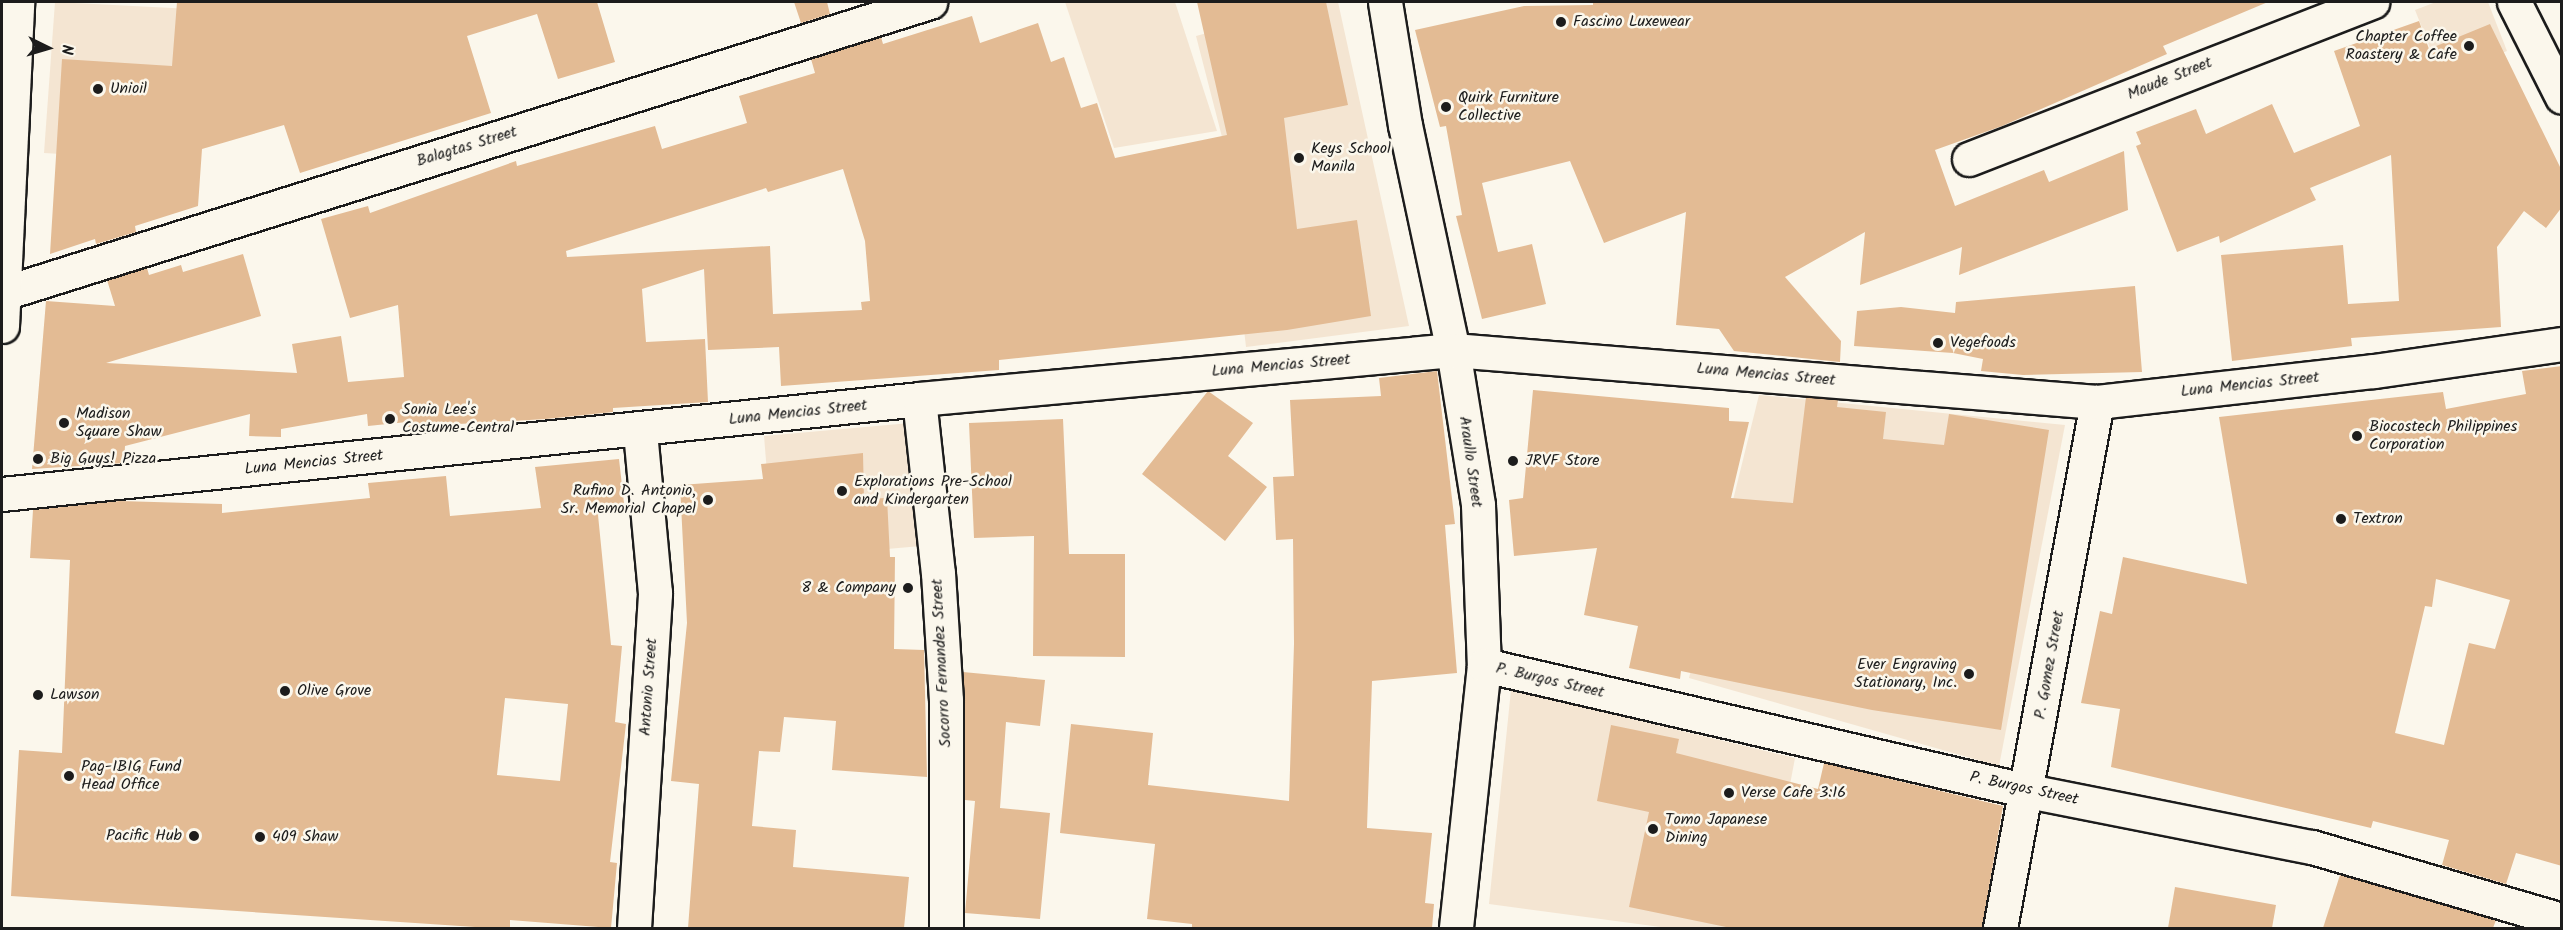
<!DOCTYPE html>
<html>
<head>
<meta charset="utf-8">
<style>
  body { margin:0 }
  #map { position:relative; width:2563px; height:930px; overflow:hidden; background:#fbf7ec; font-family:Kalam,sans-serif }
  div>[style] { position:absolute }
  .built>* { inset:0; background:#f4e5d2 }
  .building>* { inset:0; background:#e3bb94 }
  .roads { filter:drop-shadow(2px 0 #1c1c1c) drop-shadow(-2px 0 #1c1c1c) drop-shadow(0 2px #1c1c1c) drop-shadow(0 -2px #1c1c1c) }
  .minor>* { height:33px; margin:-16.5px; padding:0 16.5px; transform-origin:16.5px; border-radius:16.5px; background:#fbf7ec }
  .tertiary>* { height:33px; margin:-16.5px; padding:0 16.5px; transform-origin:16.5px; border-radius:16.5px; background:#fbf7ec }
  .secondary>* { height:33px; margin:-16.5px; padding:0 16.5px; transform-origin:16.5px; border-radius:16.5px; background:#fbf7ec }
  .primary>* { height:33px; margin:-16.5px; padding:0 16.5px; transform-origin:16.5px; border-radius:16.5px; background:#fbf7ec }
  .dots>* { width:16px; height:16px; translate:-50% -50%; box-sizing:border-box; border:3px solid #fbf7ec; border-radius:50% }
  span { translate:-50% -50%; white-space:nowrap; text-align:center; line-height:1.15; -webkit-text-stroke:5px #fbf7ec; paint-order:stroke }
  .poi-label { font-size:16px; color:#1c1c1c }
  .left { translate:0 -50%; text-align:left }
  .right { translate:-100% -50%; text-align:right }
  .street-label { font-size:16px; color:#1c1c1c }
  .frame { position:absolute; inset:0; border:3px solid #1c1c1c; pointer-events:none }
  .north { position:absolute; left:18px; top:18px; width:60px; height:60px; -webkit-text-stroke:4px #fbf7ec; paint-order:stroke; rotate:95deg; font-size:16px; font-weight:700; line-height:24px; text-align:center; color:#1c1c1c }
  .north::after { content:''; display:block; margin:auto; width:21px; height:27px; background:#1c1c1c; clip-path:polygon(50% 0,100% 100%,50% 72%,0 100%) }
</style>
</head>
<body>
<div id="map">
  <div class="built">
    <i style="clip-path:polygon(55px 2px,211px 10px,200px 162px,44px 153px)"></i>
    <i style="clip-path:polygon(1065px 2px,1175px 2px,1217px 131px,1114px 148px)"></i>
    <i style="clip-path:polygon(1320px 2px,1338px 2px,1409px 326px,1246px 347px,1222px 137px,1196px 36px)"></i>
    <i style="clip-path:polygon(2436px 2px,2488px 2px,2507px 51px,2441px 76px,2415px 10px)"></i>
    <i style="clip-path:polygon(1759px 395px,2065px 425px,1999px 766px,1689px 678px)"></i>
    <i style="clip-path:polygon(910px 423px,921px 546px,774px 559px,764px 436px)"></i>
    <i style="clip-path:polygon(1511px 690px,1795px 758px,1763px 928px,1668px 928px,1489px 904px)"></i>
  </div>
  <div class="building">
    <i style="clip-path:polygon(177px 2px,597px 2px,615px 62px,558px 79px,537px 14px,467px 36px,491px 113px,300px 173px,284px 125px,202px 149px,198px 206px,135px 226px,136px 232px,96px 244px,95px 239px,50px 254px,62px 59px,172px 66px)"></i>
    <i style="clip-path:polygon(794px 2px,827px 2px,830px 14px,801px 23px)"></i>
    <i style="clip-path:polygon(evenodd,1197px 2px,1326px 2px,1348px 105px,1284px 118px,1297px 229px,1357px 220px,1371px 316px,1287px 330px,999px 360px,999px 370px,781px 386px,779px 347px,708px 350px,704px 269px,642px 289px,646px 342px,705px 339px,708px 402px,613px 408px,613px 412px,546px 419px,407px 427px,407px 422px,368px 426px,367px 414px,281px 429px,281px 437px,249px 436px,250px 414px,125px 446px,124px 463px,32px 469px,46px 301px,115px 306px,107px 280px,147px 268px,149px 275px,181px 265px,183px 272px,243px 254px,261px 316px,106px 363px,297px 373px,292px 344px,341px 336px,348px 382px,404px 377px,398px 305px,350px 318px,321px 219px,368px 206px,370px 213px,516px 161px,517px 166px,655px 126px,662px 149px,747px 123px,739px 96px,815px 73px,811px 59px,881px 37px,883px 44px,972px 16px,980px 43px,1038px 23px,1051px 62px,1064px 57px,1081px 108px,1097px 103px,1115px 158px,1227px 135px,1197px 2px,843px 169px,865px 241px,870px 301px,861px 302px,862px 310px,773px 314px,770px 246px,567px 257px,566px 251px,766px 188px,768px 192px,843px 169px)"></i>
    <i style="clip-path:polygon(1593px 2px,2268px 2px,2163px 46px,2167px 54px,2002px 126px,1935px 150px,1955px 206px,2044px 170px,2049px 182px,2124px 151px,2128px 210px,1959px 275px,1962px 247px,1860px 285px,1865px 232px,1785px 277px,1841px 341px,1840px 362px,1734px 351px,1719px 329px,1676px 325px,1686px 212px,1604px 243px,1570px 161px,1482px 183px,1498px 252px,1532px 244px,1546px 304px,1482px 319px,1456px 216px,1462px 215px,1446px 126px,1440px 127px,1415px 30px,1524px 6px,1593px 5px)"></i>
    <i style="clip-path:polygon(2419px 21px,2429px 49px,2490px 24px,2562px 171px,2562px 207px,2546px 228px,2524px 211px,2497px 247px,2501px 327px,2351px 338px,2352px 346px,2232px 361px,2221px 255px,2343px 245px,2348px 304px,2399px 301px,2391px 155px,2310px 188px,2316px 200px,2220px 243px,2219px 236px,2177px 252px,2136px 146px,2141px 144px,2136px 132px,2196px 109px,2206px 134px,2272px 104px,2294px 153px,2360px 126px,2334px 51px)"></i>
    <i style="clip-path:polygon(2135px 286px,2142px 372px,2023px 375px,1981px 371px,1983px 359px,1953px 353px,1854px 346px,1857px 311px,1901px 307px,1955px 313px,1956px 302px)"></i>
    <i style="clip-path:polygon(evenodd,2562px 366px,2562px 866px,2516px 853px,2506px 884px,2442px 865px,2449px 840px,2373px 821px,2371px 828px,2111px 767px,2120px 709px,2081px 703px,2100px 611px,2112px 614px,2123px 557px,2247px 584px,2219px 417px,2443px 392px,2446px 409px,2526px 394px,2522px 371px,2562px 366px,2436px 579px,2510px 600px,2495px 649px,2469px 643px,2444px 745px,2395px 733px,2425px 606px,2432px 607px,2436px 579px)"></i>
    <i style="clip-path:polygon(1437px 371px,1455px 524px,1445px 525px,1457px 673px,1372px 681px,1367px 828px,1432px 833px,1425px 903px,1434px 904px,1432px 928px,1192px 928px,1192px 924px,1147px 919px,1155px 844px,1060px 833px,1071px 724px,1153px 733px,1148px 785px,1289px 801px,1294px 644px,1293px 539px,1276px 540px,1273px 477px,1294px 476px,1290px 400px,1381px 396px,1379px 378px)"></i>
    <i style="clip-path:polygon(1533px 390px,1729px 408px,1729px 421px,1749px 422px,1731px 498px,1793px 503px,1806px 397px,1838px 400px,1837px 407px,1886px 412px,1883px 439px,1944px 445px,1949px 414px,2049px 430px,2001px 730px,1872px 710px,1681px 671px,1680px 679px,1629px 668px,1638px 626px,1584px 615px,1597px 548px,1514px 556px,1509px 500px,1523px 498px)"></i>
    <i style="clip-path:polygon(1208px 391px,1253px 423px,1228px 456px,1267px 487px,1225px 541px,1142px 474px)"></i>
    <i style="clip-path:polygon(1063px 419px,1069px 554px,1125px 554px,1125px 657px,1033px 656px,1034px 536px,974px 538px,969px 423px)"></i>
    <i style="clip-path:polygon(863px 453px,864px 499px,887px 498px,890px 557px,895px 557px,894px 649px,924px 650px,927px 777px,832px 770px,836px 721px,784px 717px,780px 752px,759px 751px,752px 826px,796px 830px,793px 867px,909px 877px,904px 928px,688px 928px,699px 784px,671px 781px,687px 623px,680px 485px,763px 479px,761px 464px)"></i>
    <i style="clip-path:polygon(evenodd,619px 459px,625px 512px,598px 515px,611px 645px,622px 646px,615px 722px,626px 724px,610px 862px,617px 863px,611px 928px,510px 920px,510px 928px,490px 928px,11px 896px,19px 750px,62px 753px,70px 560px,30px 558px,33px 510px,120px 501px,222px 504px,222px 513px,370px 498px,368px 483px,446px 476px,450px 516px,541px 508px,535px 467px,619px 459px,505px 698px,568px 704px,560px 781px,497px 775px,505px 698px)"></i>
    <i style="clip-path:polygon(963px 672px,1045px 680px,1040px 726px,1006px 722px,1000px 808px,1050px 813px,1040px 919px,965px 913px,975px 801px,965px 800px)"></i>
    <i style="clip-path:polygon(1611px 725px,1679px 739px,1676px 753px,1818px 789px,1824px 763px,2003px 806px,1982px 928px,1731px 928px,1629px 907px,1649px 812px,1597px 801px)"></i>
    <i style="clip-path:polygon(2340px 875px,2496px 920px,2493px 928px,2323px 928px)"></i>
    <i style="clip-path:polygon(2175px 887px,2276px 905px,2272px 928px,2168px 928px)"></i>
  </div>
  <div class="roads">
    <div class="minor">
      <i style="left:1385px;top:2px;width:125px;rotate:80.8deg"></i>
      <i style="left:1405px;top:125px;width:230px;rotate:78deg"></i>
      <i style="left:1453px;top:350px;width:157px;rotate:80.8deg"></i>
      <i style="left:1478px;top:505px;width:160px;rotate:87.9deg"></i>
      <i style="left:1484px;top:665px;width:264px;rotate:96.1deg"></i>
      <i style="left:1969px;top:159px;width:433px;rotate:-21.3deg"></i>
      <i style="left:4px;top:293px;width:971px;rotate:-17.45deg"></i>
      <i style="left:919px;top:399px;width:175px;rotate:83.8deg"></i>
      <i style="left:938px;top:573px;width:127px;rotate:86.4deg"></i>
      <i style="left:946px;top:700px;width:228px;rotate:90deg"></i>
      <i style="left:1484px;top:665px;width:558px;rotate:13.04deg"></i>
      <i style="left:2028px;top:791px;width:289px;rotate:11.2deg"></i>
      <i style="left:2312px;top:847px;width:260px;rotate:16.3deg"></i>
      <i style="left:634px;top:928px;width:336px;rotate:-86.4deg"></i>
      <i style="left:655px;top:593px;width:164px;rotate:-95.3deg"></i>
      <i style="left:2000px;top:928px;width:535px;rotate:-79.55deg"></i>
    </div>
    <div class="tertiary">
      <i style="left:2514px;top:2px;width:106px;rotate:63.2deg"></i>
    </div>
    <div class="secondary">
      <i style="left:2px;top:494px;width:922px;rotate:-5.91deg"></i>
      <i style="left:919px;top:399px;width:536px;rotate:-5.24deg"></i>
      <i style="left:1453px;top:350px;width:646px;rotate:4.62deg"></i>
      <i style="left:2097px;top:402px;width:279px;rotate:-6.4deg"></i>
      <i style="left:2374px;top:371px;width:190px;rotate:-8.2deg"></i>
    </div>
    <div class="primary">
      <i style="left:2px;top:326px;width:324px;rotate:-87.3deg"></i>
    </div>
  </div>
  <div class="dots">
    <i style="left:1561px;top:22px;background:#1c1c1c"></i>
    <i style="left:2469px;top:46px;background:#1c1c1c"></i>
    <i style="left:98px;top:89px;background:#1c1c1c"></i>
    <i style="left:1446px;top:107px;background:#1c1c1c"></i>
    <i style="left:1299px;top:158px;background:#1c1c1c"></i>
    <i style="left:1938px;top:343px;background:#1c1c1c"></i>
    <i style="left:390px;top:419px;background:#1c1c1c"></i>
    <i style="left:64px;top:423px;background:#1c1c1c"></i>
    <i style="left:2357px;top:436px;background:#1c1c1c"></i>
    <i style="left:38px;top:459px;background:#1c1c1c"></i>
    <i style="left:1513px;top:461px;background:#1c1c1c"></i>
    <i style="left:842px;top:491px;background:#1c1c1c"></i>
    <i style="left:708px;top:500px;background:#1c1c1c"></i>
    <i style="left:2341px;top:519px;background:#1c1c1c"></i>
    <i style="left:908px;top:588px;background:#1c1c1c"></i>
    <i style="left:1969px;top:674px;background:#1c1c1c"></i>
    <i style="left:285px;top:691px;background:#1c1c1c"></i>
    <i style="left:38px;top:695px;background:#1c1c1c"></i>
    <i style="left:69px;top:776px;background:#1c1c1c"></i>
    <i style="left:1729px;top:793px;background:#1c1c1c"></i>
    <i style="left:1653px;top:829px;background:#1c1c1c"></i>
    <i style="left:194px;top:836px;background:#1c1c1c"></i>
    <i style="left:260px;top:837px;background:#1c1c1c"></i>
  </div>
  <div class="poi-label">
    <span class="left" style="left:1573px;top:22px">Fascino Luxewear</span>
    <span class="right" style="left:2457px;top:46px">Chapter Coffee<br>Roastery &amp; Cafe</span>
    <span class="left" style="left:110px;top:89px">Unioil</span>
    <span class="left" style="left:1458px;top:107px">Quirk Furniture<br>Collective</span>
    <span class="left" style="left:1311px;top:158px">Keys School<br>Manila</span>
    <span class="left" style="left:1950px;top:343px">Vegefoods</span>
    <span class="left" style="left:402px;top:419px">Sonia Lee's<br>Costume Central</span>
    <span class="left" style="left:76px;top:423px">Madison<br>Square Shaw</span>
    <span class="left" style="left:2369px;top:436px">Biocostech Philippines<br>Corporation</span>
    <span class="left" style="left:50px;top:459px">Big Guys! Pizza</span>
    <span class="left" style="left:1525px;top:461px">JRVF Store</span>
    <span class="left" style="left:854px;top:491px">Explorations Pre-School<br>and Kindergarten</span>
    <span class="right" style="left:696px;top:500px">Rufino D. Antonio,<br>Sr. Memorial Chapel</span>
    <span class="left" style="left:2353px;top:519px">Textron</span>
    <span class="right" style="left:896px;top:588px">8 &amp; Company</span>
    <span class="right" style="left:1957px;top:674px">Ever Engraving<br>Stationary, Inc.</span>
    <span class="left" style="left:297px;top:691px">Olive Grove</span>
    <span class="left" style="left:50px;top:695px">Lawson</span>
    <span class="left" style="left:81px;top:776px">Pag-IBIG Fund<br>Head Office</span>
    <span class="left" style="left:1741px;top:793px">Verse Cafe 3:16</span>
    <span class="left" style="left:1665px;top:829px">Tomo Japanese<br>Dining</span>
    <span class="right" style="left:182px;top:836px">Pacific Hub</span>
    <span class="left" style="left:272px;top:837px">409 Shaw</span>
  </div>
  <div class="street-label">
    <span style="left:2170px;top:79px;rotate:-22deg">Maude Street</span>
    <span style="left:467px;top:147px;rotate:-17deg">Balagtas Street</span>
    <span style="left:1281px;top:366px;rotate:-5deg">Luna Mencias Street</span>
    <span style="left:1766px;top:375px;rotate:5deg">Luna Mencias Street</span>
    <span style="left:2250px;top:385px;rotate:-6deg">Luna Mencias Street</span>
    <span style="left:798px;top:413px;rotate:-6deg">Luna Mencias Street</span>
    <span style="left:1470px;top:462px;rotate:82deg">Araullo Street</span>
    <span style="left:314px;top:463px;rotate:-6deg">Luna Mencias Street</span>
    <span style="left:942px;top:663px;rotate:-93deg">Socorro Fernandez Street</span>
    <span style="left:2050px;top:665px;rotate:-80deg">P. Gomez Street</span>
    <span style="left:1550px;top:681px;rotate:13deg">P. Burgos Street</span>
    <span style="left:649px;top:687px;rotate:-86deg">Antonio Street</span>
    <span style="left:2024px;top:789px;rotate:12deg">P. Burgos Street</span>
  </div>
  <div class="frame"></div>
  <div class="north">N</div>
</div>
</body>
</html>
